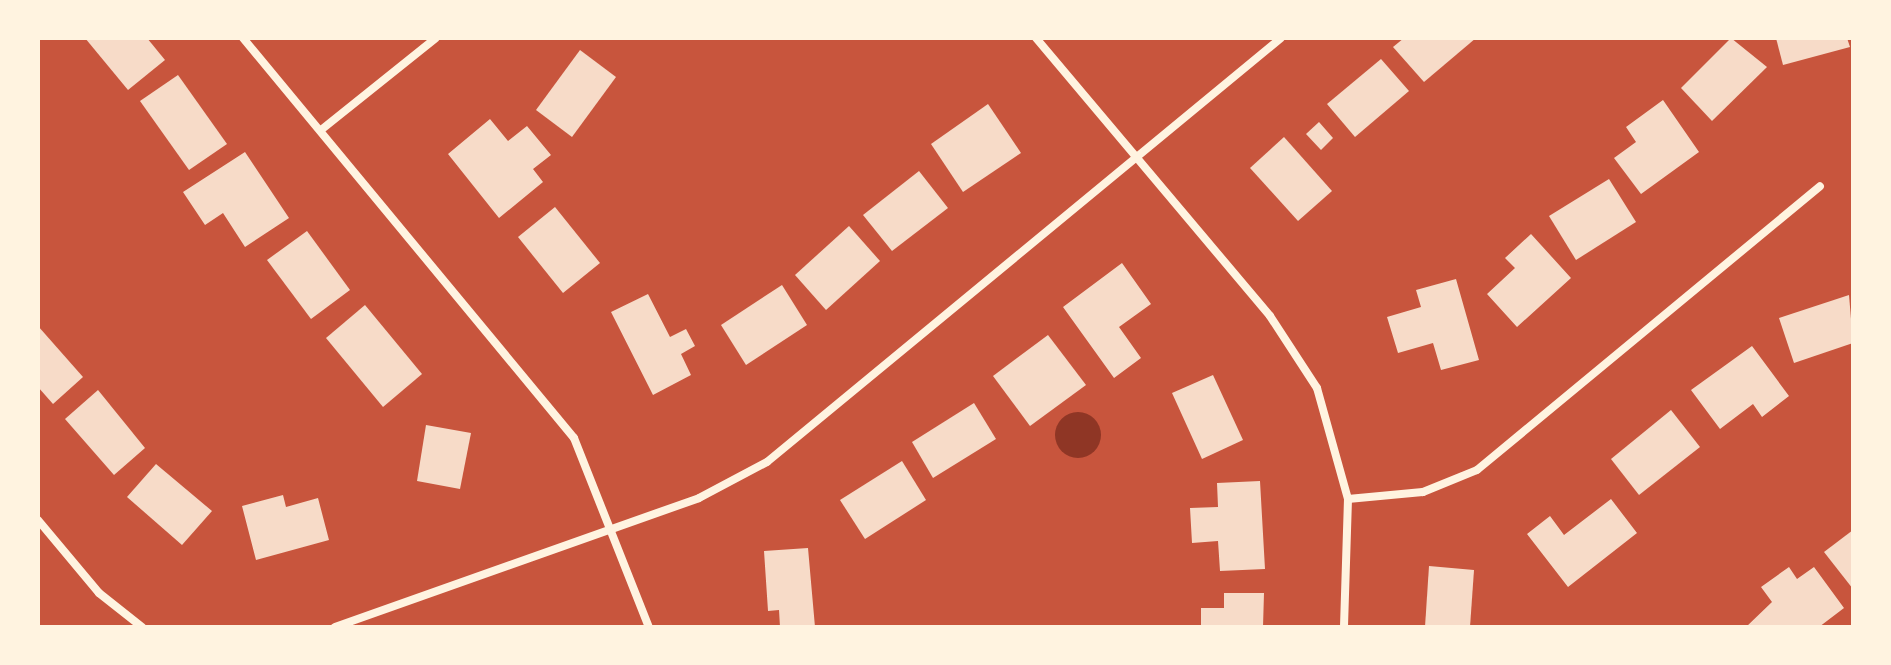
<!DOCTYPE html>
<html>
<head>
<meta charset="utf-8">
<style>
  body { margin:0 }
  #map { position:relative; width:1891px; height:665px; overflow:hidden; background:#c8553d; font-family:"IBM Plex Sans",sans-serif }
  div>[style] { position:absolute }
  .water>* { inset:0; background:#8f3625 }
  .round { border-radius:50% }
  .building>* { inset:0; background:#f7dbc8 }
  .minor>* { height:8px; margin:-4px; padding:0 4px; transform-origin:4px; border-radius:4px; background:#fff3e0 }
  span { translate:-50% -50%; white-space:nowrap; text-align:center; line-height:1.15; -webkit-text-stroke:8px #fff3e0; paint-order:stroke }
  .frame { position:absolute; inset:0; border:40px solid #fff3e0; pointer-events:none }
</style>
</head>
<body>
<div id="map">
  <div class="water">
    <i class="round" style="left:1055px;top:412px;width:46px;height:46px"></i>
  </div>
  <div class="building">
    <i style="clip-path:polygon(85px 38px,147px 38px,165px 60px,128px 90px)"></i>
    <i style="clip-path:polygon(1404px 38px,1476px 38px,1424px 82px,1393px 47px)"></i>
    <i style="clip-path:polygon(1731px 38px,1767px 67px,1712px 121px,1681px 88px)"></i>
    <i style="clip-path:polygon(1776px 38px,1847px 38px,1850px 47px,1783px 65px)"></i>
    <i style="clip-path:polygon(580px 50px,616px 77px,572px 137px,536px 110px)"></i>
    <i style="clip-path:polygon(1381px 59px,1409px 91px,1355px 137px,1327px 104px)"></i>
    <i style="clip-path:polygon(178px 75px,227px 144px,189px 170px,140px 101px)"></i>
    <i style="clip-path:polygon(1663px 100px,1699px 152px,1641px 194px,1614px 158px,1636px 142px,1626px 127px)"></i>
    <i style="clip-path:polygon(988px 104px,1021px 153px,963px 192px,931px 144px)"></i>
    <i style="clip-path:polygon(490px 119px,508px 141px,527px 126px,551px 155px,533px 169px,543px 182px,499px 218px,448px 154px)"></i>
    <i style="clip-path:polygon(1319px 122px,1333px 138px,1321px 150px,1306px 134px)"></i>
    <i style="clip-path:polygon(1284px 137px,1332px 191px,1298px 221px,1250px 168px)"></i>
    <i style="clip-path:polygon(245px 152px,289px 218px,245px 247px,223px 213px,205px 225px,183px 192px)"></i>
    <i style="clip-path:polygon(919px 171px,948px 208px,892px 251px,863px 215px)"></i>
    <i style="clip-path:polygon(1609px 179px,1636px 222px,1576px 260px,1549px 216px)"></i>
    <i style="clip-path:polygon(555px 207px,600px 263px,563px 293px,518px 237px)"></i>
    <i style="clip-path:polygon(849px 226px,880px 261px,826px 310px,795px 275px)"></i>
    <i style="clip-path:polygon(307px 231px,350px 290px,311px 319px,267px 260px)"></i>
    <i style="clip-path:polygon(1531px 234px,1571px 278px,1517px 327px,1487px 294px,1515px 268px,1505px 258px)"></i>
    <i style="clip-path:polygon(1122px 263px,1151px 304px,1119px 327px,1141px 358px,1114px 378px,1063px 307px)"></i>
    <i style="clip-path:polygon(1456px 279px,1479px 360px,1441px 370px,1433px 343px,1398px 353px,1387px 317px,1421px 307px,1416px 290px)"></i>
    <i style="clip-path:polygon(782px 285px,807px 325px,746px 365px,721px 325px)"></i>
    <i style="clip-path:polygon(648px 294px,670px 337px,686px 329px,695px 346px,681px 354px,691px 375px,653px 395px,611px 312px)"></i>
    <i style="clip-path:polygon(1849px 295px,1853px 343px,1794px 363px,1779px 318px)"></i>
    <i style="clip-path:polygon(365px 305px,422px 374px,383px 407px,326px 338px)"></i>
    <i style="clip-path:polygon(38px 326px,83px 377px,53px 404px,38px 387px)"></i>
    <i style="clip-path:polygon(1048px 335px,1086px 385px,1030px 426px,993px 376px)"></i>
    <i style="clip-path:polygon(1752px 346px,1789px 396px,1762px 417px,1753px 404px,1720px 429px,1691px 390px)"></i>
    <i style="clip-path:polygon(1213px 375px,1243px 440px,1202px 459px,1172px 393px)"></i>
    <i style="clip-path:polygon(98px 390px,145px 448px,114px 475px,65px 419px)"></i>
    <i style="clip-path:polygon(974px 403px,996px 439px,933px 478px,912px 442px)"></i>
    <i style="clip-path:polygon(1671px 410px,1700px 447px,1639px 495px,1611px 459px)"></i>
    <i style="clip-path:polygon(426px 425px,471px 433px,460px 489px,417px 481px)"></i>
    <i style="clip-path:polygon(902px 461px,926px 500px,865px 539px,840px 500px)"></i>
    <i style="clip-path:polygon(156px 464px,212px 511px,182px 545px,127px 497px)"></i>
    <i style="clip-path:polygon(1260px 481px,1265px 569px,1220px 571px,1218px 541px,1192px 543px,1190px 508px,1218px 507px,1217px 483px)"></i>
    <i style="clip-path:polygon(283px 495px,286px 507px,318px 498px,329px 540px,256px 560px,242px 506px)"></i>
    <i style="clip-path:polygon(1611px 499px,1637px 533px,1568px 587px,1527px 534px,1550px 516px,1564px 535px)"></i>
    <i style="clip-path:polygon(1853px 530px,1853px 589px,1824px 552px)"></i>
    <i style="clip-path:polygon(808px 548px,815px 627px,780px 627px,779px 610px,768px 611px,764px 551px)"></i>
    <i style="clip-path:polygon(1429px 566px,1474px 570px,1470px 627px,1425px 627px)"></i>
    <i style="clip-path:polygon(1789px 567px,1797px 579px,1814px 567px,1844px 608px,1819px 627px,1746px 627px,1772px 602px,1761px 587px)"></i>
    <i style="clip-path:polygon(1224px 593px,1264px 593px,1263px 627px,1201px 627px,1201px 608px,1224px 608px)"></i>
  </div>
  <div class="minor">
    <i style="left:243px;top:38px;width:519px;rotate:50.39deg"></i>
    <i style="left:574px;top:438px;width:203px;rotate:68.4deg"></i>
    <i style="left:1036px;top:38px;width:363px;rotate:49.9deg"></i>
    <i style="left:1270px;top:316px;width:86px;rotate:56.9deg"></i>
    <i style="left:1317px;top:388px;width:115px;rotate:74.4deg"></i>
    <i style="left:1348px;top:499px;width:128px;rotate:91.8deg"></i>
    <i style="left:321px;top:130px;width:147px;rotate:-38.7deg"></i>
    <i style="left:1348px;top:499px;width:75px;rotate:-5.3deg"></i>
    <i style="left:1423px;top:492px;width:58px;rotate:-22.2deg"></i>
    <i style="left:1477px;top:470px;width:445px;rotate:-39.6deg"></i>
    <i style="left:38px;top:520px;width:95px;rotate:50.1deg"></i>
    <i style="left:99px;top:593px;width:55px;rotate:38.3deg"></i>
    <i style="left:335px;top:627px;width:386px;rotate:-19.5deg"></i>
    <i style="left:699px;top:498px;width:77px;rotate:-27.9deg"></i>
    <i style="left:767px;top:462px;width:666px;rotate:-39.52deg"></i>
  </div>
  <div class="frame"></div>
</div>
</body>
</html>
